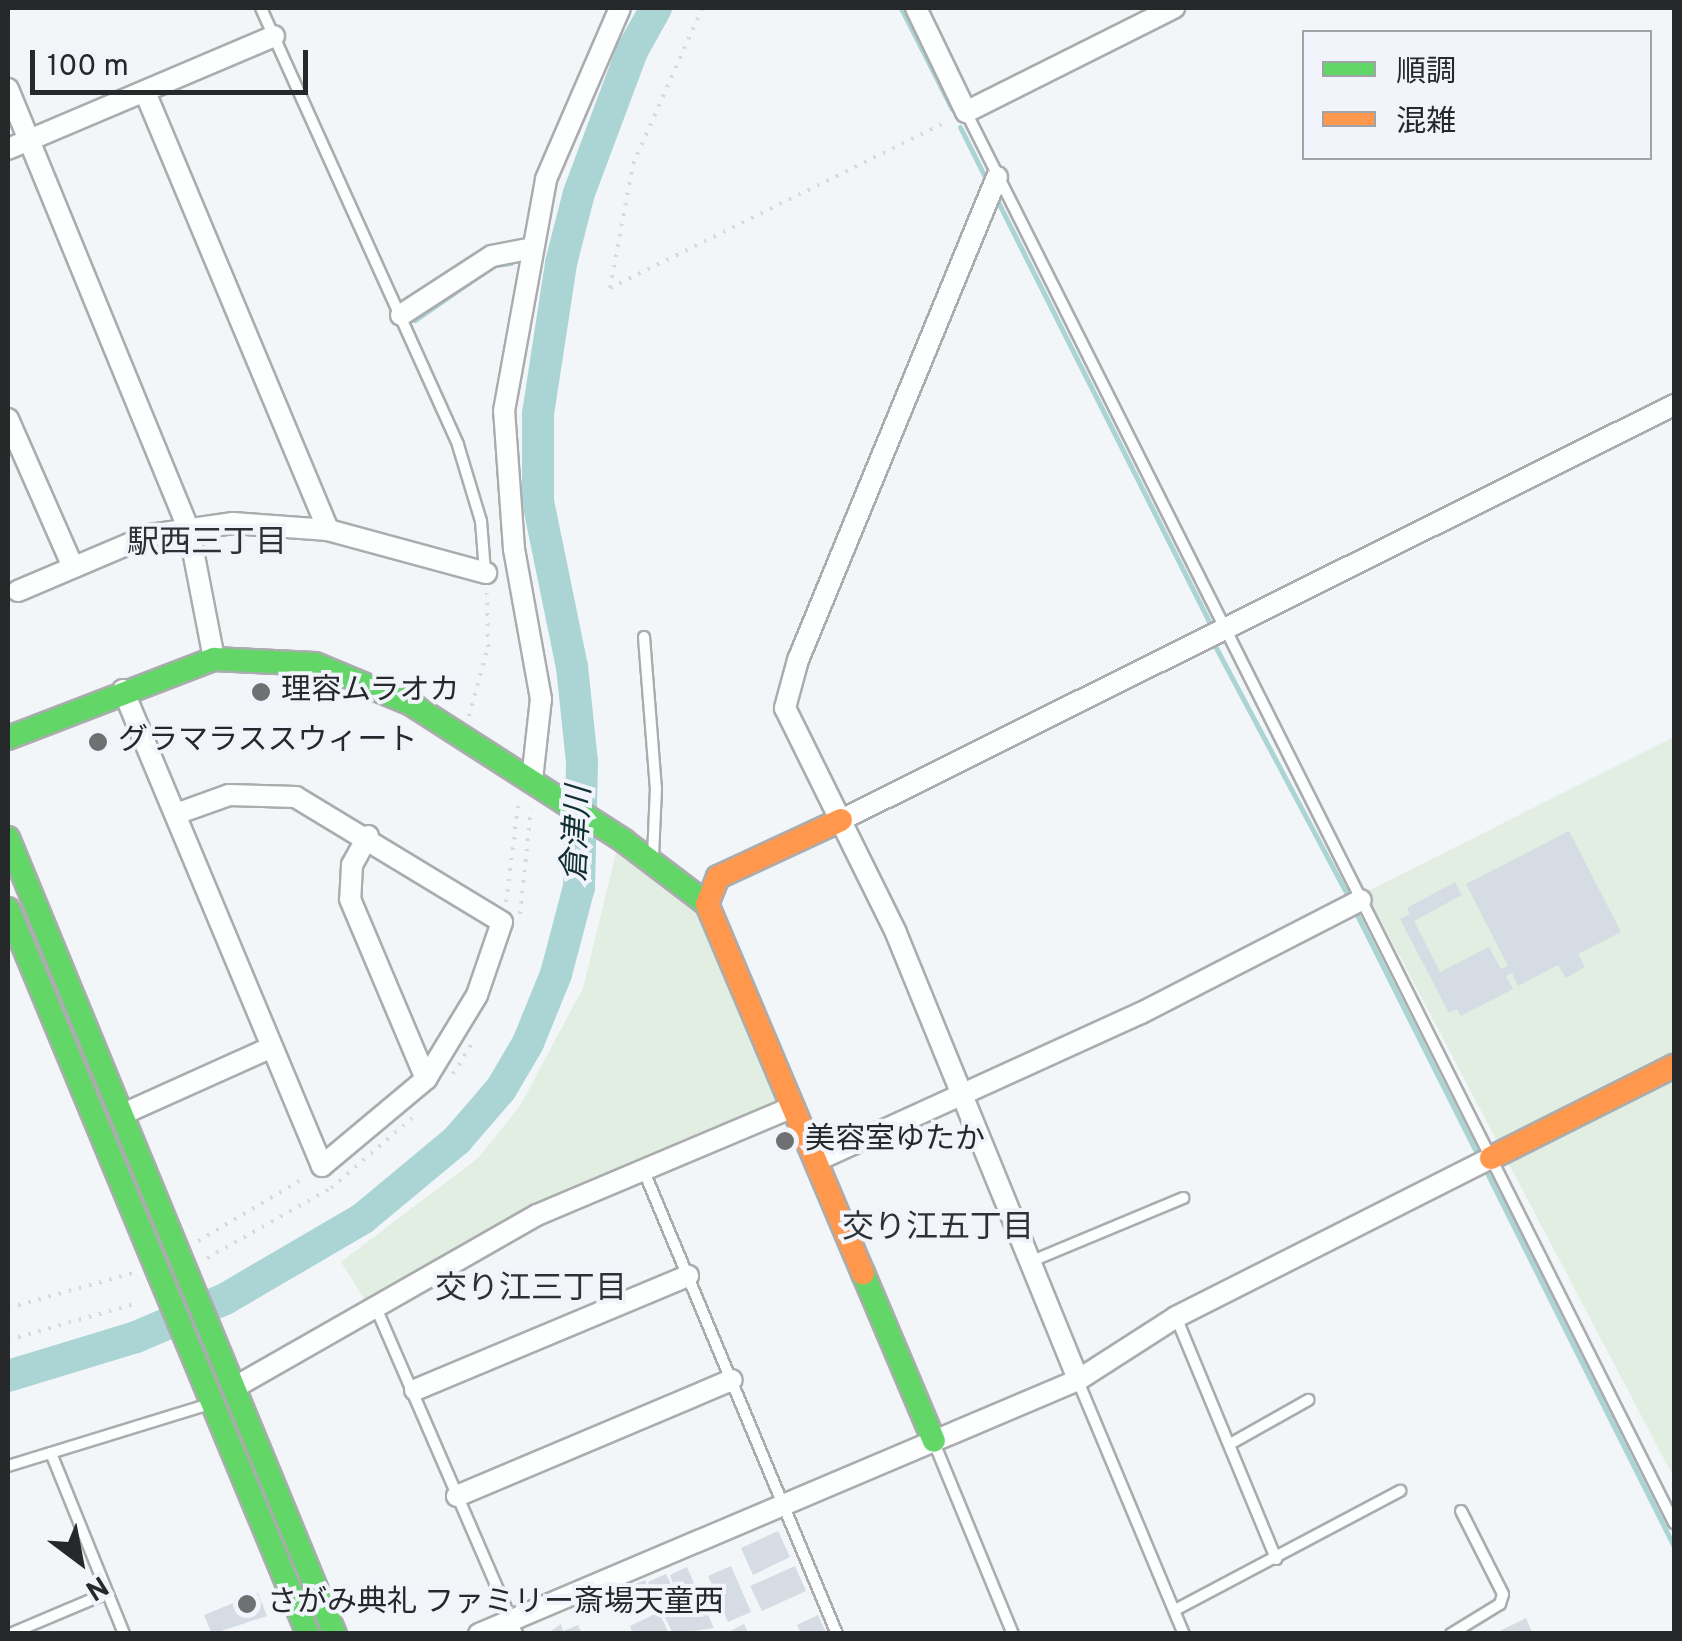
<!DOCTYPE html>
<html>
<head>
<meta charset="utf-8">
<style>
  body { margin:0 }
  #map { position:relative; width:1682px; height:1641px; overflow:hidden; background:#f3f6f9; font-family:Overpass,"Noto Sans JP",sans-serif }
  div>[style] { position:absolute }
  .green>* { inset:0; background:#e1eee1 }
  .stream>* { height:5px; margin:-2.5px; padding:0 2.5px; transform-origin:2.5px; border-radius:2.5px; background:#abd4d5 }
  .river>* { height:32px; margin:-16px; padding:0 16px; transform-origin:16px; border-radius:16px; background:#abd4d5 }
  .building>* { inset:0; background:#d5dce4 }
  .path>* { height:4px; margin-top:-2px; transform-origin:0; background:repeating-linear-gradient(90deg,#d9d9da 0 2.5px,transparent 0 10.5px) }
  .roads { filter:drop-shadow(2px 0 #aaacae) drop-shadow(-2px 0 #aaacae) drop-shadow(0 2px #aaacae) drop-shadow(0 -2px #aaacae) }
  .lane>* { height:10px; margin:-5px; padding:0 5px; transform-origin:5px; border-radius:5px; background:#fdfefe }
  .street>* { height:20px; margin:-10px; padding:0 10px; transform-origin:10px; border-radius:10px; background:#fdfefe }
  .fast>* { height:22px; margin:-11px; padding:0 11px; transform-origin:11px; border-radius:11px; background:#63d668 }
  .slow>* { height:22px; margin:-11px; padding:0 11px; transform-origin:11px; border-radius:11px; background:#ff974d }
  .dots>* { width:28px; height:28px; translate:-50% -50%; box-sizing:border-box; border:5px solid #f1f5fb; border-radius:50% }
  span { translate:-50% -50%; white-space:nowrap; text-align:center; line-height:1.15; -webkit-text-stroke:8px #f1f5fb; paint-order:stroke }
  .poi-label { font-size:30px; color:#26282a }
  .left { translate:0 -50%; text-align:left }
  .neighbourhood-label { font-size:32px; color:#2d3034 }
  .water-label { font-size:32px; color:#123030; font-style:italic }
  .frame { position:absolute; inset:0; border:10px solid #26282a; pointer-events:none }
  .legend { position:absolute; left:1302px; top:30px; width:350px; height:130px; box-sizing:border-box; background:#f1f5fb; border:2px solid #a0a3a7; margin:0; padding:12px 18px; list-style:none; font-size:30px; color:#26282a }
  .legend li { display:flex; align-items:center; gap:20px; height:50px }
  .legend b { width:50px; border:2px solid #a0a3a7 }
  .north { position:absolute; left:30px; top:1511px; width:100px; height:100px; -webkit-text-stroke:8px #f1f5fb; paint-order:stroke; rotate:148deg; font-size:28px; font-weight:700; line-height:40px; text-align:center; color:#26282a }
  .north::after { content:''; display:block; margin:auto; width:35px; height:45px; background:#26282a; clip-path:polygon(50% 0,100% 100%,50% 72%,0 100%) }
  .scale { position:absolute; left:30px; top:50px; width:278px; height:45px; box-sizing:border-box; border:5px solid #26282a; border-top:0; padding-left:12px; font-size:30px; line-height:35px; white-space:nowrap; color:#26282a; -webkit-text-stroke:8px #f1f5fb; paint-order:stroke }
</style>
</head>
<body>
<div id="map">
  <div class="green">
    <i style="clip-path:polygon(1674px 737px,1674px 1478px,1366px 892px)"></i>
    <i style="clip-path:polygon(617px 849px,703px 912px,783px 1103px,368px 1305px,341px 1262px,478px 1158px,520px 1106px,583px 988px)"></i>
  </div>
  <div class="stream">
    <i style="left:901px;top:8px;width:113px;rotate:63.2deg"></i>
    <i style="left:960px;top:127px;width:58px;rotate:63.4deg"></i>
    <i style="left:997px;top:200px;width:477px;rotate:63.3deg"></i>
    <i style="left:496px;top:265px;width:15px;rotate:-8deg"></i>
    <i style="left:415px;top:320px;width:83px;rotate:-34.7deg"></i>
    <i style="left:1214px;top:644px;width:285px;rotate:62deg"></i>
    <i style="left:1356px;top:913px;width:265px;rotate:63.3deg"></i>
    <i style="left:1486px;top:1171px;width:419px;rotate:63.4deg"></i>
  </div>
  <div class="river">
    <i style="left:8px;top:1376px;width:134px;rotate:-16.9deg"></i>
    <i style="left:136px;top:1337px;width:97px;rotate:-23.1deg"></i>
    <i style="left:225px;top:1299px;width:159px;rotate:-30.3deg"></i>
    <i style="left:362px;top:1219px;width:124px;rotate:-39.7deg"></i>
    <i style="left:457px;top:1140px;width:67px;rotate:-49.2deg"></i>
    <i style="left:501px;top:1089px;width:53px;rotate:-59.6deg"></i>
    <i style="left:528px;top:1043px;width:74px;rotate:-67.9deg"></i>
    <i style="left:556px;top:974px;width:90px;rotate:-75.2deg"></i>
    <i style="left:579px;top:887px;width:125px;rotate:-88.6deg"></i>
    <i style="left:582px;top:762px;width:96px;rotate:-96deg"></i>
    <i style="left:572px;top:667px;width:169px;rotate:-101.6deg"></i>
    <i style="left:538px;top:501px;width:87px;rotate:-90deg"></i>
    <i style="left:538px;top:414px;width:153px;rotate:-81.3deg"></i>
    <i style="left:561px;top:263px;width:72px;rotate:-75.6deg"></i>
    <i style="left:579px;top:193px;width:152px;rotate:-69.5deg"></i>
    <i style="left:632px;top:51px;width:49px;rotate:-60.8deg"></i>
  </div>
  <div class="building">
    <i style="clip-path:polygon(1569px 831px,1621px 932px,1578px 954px,1585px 967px,1566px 978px,1558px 965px,1518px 986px,1512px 973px,1506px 976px,1513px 989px,1461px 1016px,1457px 1009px,1449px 1013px,1400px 919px,1410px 914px,1407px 908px,1455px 882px,1462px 895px,1414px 921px,1440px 972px,1489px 947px,1501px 969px,1508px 966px,1466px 884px)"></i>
    <i style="clip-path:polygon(778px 1531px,790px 1557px,753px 1575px,741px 1548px)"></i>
    <i style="clip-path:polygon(731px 1566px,751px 1612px,728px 1622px,708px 1576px)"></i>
    <i style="clip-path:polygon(795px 1566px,806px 1591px,762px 1611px,750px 1586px)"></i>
    <i style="clip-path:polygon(687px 1567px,695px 1586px,677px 1594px,670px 1575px)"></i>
    <i style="clip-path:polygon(666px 1574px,674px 1591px,656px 1600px,648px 1582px)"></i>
    <i style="clip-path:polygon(645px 1580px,652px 1597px,620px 1611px,612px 1594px)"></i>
    <i style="clip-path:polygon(258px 1593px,267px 1616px,212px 1634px,204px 1615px)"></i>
    <i style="clip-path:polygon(701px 1599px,714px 1628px,673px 1634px,664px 1615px)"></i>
    <i style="clip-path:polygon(659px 1612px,669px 1634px,633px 1634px,630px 1626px)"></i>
    <i style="clip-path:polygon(818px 1615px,827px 1634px,801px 1634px,797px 1625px)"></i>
    <i style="clip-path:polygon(1526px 1618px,1533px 1634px,1494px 1634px)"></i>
    <i style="clip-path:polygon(561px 1624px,563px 1631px,578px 1625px,582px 1634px,547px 1634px)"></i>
    <i style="clip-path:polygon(744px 1624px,749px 1634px,725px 1634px)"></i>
  </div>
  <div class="path">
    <i style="left:610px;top:288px;width:377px;rotate:-26.3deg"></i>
    <i style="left:610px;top:288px;width:126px;rotate:-79.5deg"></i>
    <i style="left:633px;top:164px;width:171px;rotate:-66.1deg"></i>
    <i style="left:469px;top:716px;width:72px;rotate:-74.6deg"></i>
    <i style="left:488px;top:647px;width:54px;rotate:-91.1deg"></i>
    <i style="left:506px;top:902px;width:105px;rotate:-82.9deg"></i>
    <i style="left:520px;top:914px;width:105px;rotate:-84deg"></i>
    <i style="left:453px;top:1074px;width:40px;rotate:-58deg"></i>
    <i style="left:198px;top:1241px;width:126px;rotate:-30.7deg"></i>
    <i style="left:207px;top:1258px;width:142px;rotate:-29.4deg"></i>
    <i style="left:331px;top:1188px;width:107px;rotate:-40.8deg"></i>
    <i style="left:8px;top:1308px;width:130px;rotate:-15.6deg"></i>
    <i style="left:8px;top:1340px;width:135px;rotate:-15.9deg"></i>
  </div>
  <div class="roads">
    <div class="lane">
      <i style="left:261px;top:8px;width:479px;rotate:65.7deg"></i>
      <i style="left:458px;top:445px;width:79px;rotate:73.2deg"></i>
      <i style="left:481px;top:521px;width:51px;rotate:85.5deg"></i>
      <i style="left:966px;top:112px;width:1579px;rotate:63.35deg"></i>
      <i style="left:644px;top:637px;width:151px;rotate:85.5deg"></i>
      <i style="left:656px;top:788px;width:69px;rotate:92.5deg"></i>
      <i style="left:643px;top:1169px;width:504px;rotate:67.35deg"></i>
      <i style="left:1032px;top:1261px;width:164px;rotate:-22.6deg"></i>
      <i style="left:377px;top:1310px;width:353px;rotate:66.6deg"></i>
      <i style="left:1176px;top:1317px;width:262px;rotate:67.5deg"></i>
      <i style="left:1078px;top:1381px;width:274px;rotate:67.3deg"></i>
      <i style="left:1230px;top:1444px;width:90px;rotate:-29.4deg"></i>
      <i style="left:935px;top:1445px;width:204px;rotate:67.6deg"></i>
      <i style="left:51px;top:1453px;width:195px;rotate:68deg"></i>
      <i style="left:8px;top:1466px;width:211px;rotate:-17.1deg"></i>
      <i style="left:1175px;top:1610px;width:255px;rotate:-27.9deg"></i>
      <i style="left:10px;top:1634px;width:105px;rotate:-22.9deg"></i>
      <i style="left:1451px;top:1634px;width:57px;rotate:-31.5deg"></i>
      <i style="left:1500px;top:1604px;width:10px;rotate:-73deg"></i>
      <i style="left:1503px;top:1594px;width:93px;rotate:-116.8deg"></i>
    </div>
    <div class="street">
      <i style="left:916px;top:8px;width:115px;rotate:64.3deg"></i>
      <i style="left:966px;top:112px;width:233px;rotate:-26.6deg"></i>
      <i style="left:8px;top:89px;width:477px;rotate:67.7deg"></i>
      <i style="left:189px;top:530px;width:131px;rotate:79deg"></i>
      <i style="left:145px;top:92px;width:475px;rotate:67.3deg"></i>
      <i style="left:8px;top:149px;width:289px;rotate:-23deg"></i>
      <i style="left:997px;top:177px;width:522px;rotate:112.39deg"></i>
      <i style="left:798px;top:660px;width:50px;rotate:105.2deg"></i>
      <i style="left:785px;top:708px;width:251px;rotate:63.7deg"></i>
      <i style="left:896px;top:933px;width:483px;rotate:67.8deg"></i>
      <i style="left:401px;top:315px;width:108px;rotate:-33deg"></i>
      <i style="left:492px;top:256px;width:38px;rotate:-11deg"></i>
      <i style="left:8px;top:419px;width:159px;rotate:66.3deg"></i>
      <i style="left:18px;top:591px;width:143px;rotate:-23deg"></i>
      <i style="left:150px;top:535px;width:84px;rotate:-8.2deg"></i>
      <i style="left:233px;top:523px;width:95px;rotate:4.2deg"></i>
      <i style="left:328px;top:530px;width:164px;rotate:15.2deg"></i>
      <i style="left:123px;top:690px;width:516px;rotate:67.31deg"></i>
      <i style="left:322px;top:1166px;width:136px;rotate:-39.9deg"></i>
      <i style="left:426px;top:1079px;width:98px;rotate:-58.7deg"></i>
      <i style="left:477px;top:995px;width:77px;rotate:-71.1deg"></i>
      <i style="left:502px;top:922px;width:241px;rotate:-148.8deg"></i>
      <i style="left:296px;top:797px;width:67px;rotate:-178.3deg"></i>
      <i style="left:229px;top:795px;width:56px;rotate:160.3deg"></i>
      <i style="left:532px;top:780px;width:81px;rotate:-83.7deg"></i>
      <i style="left:541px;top:699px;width:152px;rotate:-100.2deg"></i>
      <i style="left:514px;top:549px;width:138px;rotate:-94.1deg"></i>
      <i style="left:504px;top:411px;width:236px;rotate:-79.7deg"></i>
      <i style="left:546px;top:179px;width:186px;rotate:-66.6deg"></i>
      <i style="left:841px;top:820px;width:931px;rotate:-26.48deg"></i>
      <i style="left:368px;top:836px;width:33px;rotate:119deg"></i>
      <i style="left:352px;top:865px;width:34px;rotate:93deg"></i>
      <i style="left:350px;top:899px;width:195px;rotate:67.1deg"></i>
      <i style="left:123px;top:1114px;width:163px;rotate:-24.2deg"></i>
      <i style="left:818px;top:1160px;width:355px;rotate:-24.5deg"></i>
      <i style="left:1141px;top:1013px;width:247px;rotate:-27.2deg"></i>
      <i style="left:237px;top:1386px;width:345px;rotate:-29.7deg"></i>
      <i style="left:537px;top:1215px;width:278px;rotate:-22.9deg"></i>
      <i style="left:415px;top:1390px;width:296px;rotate:-22.7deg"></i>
      <i style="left:457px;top:1496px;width:298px;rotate:-22.9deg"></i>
      <i style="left:479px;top:1634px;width:651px;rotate:-22.98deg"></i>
      <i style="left:1078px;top:1380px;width:117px;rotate:-32.7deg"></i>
      <i style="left:1176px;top:1317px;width:353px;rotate:-26.8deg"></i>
    </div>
    <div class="fast">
      <i style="left:8px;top:738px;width:221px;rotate:-21deg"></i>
      <i style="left:214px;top:659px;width:101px;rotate:2.8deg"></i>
      <i style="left:315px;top:664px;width:104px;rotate:22.6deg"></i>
      <i style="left:411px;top:704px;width:253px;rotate:32.7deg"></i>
      <i style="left:624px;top:841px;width:104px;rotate:37.2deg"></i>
      <i style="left:8px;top:838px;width:861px;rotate:67.67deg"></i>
      <i style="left:8px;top:909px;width:785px;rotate:67.52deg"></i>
      <i style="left:863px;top:1273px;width:182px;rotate:67.1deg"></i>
    </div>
    <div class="slow">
      <i style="left:841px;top:820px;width:136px;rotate:155.1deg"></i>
      <i style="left:718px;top:877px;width:29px;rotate:112deg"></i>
      <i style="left:707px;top:904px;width:401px;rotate:67.1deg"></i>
      <i style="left:1491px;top:1158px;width:205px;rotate:-26.7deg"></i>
    </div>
  </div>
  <div class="dots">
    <i style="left:261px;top:692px;background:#6e7072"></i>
    <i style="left:98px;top:742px;background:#6e7072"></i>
    <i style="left:785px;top:1141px;background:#6e7072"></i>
    <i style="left:247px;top:1604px;background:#6e7072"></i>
  </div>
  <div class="poi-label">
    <span class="left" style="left:281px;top:692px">理容ムラオカ</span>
    <span class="left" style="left:118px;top:742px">グラマラススウィート</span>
    <span class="left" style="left:805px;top:1141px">美容室ゆたか</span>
    <span class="left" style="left:267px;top:1604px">さがみ典礼 ファミリー斎場天童西</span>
  </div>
  <div class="neighbourhood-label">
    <span style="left:207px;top:544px">駅西三丁目</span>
    <span style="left:938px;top:1229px">交り江五丁目</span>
    <span style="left:531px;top:1290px">交り江三丁目</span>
  </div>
  <div class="water-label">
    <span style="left:579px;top:834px;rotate:-87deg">倉津川</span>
  </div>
  <div class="frame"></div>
  <ul class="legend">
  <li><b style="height:12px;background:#63d668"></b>順調</li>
  <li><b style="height:12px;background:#ff974d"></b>混雑</li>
  </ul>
  <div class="north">N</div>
  <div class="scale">100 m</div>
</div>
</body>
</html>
